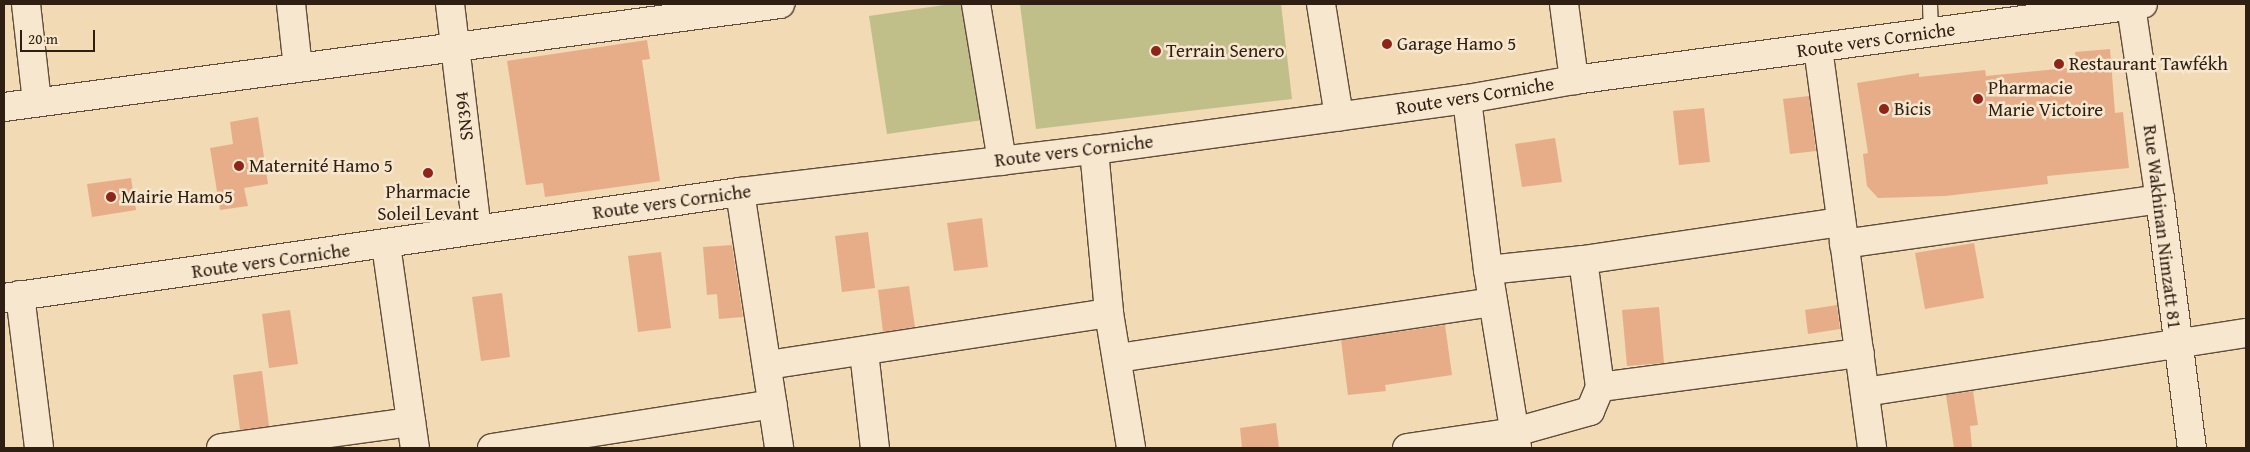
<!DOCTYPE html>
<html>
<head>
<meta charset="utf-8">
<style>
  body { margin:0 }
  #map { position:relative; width:2250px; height:452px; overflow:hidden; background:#f1dab4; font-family:"Gentium Book Plus",serif }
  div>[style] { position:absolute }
  .green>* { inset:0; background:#c0be89 }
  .building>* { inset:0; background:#e7ad88 }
  .roads { filter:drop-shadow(1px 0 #604d3a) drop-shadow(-1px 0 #604d3a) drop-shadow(0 1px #604d3a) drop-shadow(0 -1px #604d3a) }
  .lane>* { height:14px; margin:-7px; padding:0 7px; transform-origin:7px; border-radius:7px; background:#f6e7ce }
  .street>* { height:28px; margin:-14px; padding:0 14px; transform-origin:14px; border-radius:14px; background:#f6e7ce }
  .secondary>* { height:28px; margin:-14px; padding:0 14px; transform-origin:14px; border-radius:14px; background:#f6e7ce }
  .dots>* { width:14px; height:14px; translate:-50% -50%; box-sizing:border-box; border:2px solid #f6e7ce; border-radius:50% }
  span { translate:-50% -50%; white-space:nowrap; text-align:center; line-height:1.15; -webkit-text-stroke:5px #f6e7ce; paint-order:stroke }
  .street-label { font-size:19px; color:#2f1e12 }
  .poi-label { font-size:19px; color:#2f1e12 }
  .left { translate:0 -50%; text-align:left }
  .frame { position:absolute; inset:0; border:5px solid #2f1e12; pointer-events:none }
  .scale { position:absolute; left:20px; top:30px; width:75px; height:22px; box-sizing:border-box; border:2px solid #2f1e12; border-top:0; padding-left:6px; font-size:15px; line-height:18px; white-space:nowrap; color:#2f1e12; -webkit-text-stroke:4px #f6e7ce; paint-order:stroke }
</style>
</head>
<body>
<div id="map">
  <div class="green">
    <i style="clip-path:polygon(951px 4px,966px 4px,983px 120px,887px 134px,869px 16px)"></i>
    <i style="clip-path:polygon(1020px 4px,1281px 4px,1292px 99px,1036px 129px)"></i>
  </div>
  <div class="building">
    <i style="clip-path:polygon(647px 40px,650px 59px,642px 60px,660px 181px,545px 197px,543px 183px,526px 185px,507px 61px)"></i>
    <i style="clip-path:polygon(2110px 49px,2115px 113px,2123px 112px,2129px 168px,2047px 176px,2048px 184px,1945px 196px,1878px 198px,1867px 186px,1863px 154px,1868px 153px,1857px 83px,1919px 73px,1919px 77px,1985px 70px,1986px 76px,2077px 67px,2075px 52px)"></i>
    <i style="clip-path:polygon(1809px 96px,1816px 151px,1790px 154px,1783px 99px)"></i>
    <i style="clip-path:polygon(1704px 108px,1710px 162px,1679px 165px,1673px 111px)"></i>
    <i style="clip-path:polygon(258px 117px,268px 184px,244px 188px,248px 206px,220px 210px,210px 148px,233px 144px,230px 122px)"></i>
    <i style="clip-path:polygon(1555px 138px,1562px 182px,1522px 187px,1515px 144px)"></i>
    <i style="clip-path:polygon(131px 178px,136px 210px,92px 217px,87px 184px)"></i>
    <i style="clip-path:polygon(982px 218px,988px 267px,954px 271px,947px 223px)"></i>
    <i style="clip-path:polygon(868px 232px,875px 288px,842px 292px,835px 236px)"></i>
    <i style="clip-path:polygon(1974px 243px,1984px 298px,1925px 309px,1915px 253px)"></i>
    <i style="clip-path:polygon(732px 245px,743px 317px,719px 319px,717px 294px,707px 295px,703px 247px)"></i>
    <i style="clip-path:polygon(661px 252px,671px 328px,638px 332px,628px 256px)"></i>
    <i style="clip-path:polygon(909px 286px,915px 327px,883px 332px,878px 290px)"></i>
    <i style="clip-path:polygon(502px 293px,510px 357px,481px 361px,472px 297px)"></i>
    <i style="clip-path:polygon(1837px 305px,1840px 329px,1808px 334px,1805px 310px)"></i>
    <i style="clip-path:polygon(1659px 307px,1664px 363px,1627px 366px,1622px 310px)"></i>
    <i style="clip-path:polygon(290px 310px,298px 364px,269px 368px,262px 314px)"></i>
    <i style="clip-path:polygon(1445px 325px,1452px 375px,1385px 385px,1386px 391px,1348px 395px,1341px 340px)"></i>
    <i style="clip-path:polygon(262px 371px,269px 426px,240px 430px,233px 375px)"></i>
    <i style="clip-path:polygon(1973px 391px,1978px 425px,1970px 426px,1972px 448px,1954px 448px,1946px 395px)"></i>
    <i style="clip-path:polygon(1276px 423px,1279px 448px,1242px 448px,1240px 428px)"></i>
  </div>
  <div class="roads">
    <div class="lane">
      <i style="left:1930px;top:4px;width:29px;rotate:88deg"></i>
    </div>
    <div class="street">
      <i style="left:26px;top:4px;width:99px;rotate:83.6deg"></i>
      <i style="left:291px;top:4px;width:64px;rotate:83.8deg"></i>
      <i style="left:450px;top:4px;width:227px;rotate:83.2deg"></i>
      <i style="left:976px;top:4px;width:159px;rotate:80.6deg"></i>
      <i style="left:1321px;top:4px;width:114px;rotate:80.9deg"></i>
      <i style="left:1564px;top:4px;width:77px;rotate:82.5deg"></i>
      <i style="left:1818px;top:48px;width:404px;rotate:82.3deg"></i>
      <i style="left:1467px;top:99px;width:172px;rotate:83deg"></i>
      <i style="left:1488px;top:270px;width:180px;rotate:80.7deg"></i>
      <i style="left:4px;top:107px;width:783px;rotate:-7.56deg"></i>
      <i style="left:1094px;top:150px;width:164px;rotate:84.7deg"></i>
      <i style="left:1109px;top:313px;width:137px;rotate:80.7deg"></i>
      <i style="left:740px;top:192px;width:259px;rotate:81.3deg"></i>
      <i style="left:1844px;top:244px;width:319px;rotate:-8.1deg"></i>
      <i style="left:1488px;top:270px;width:96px;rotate:-6deg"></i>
      <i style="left:1583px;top:260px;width:261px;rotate:-8.4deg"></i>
      <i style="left:20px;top:295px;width:154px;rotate:82.9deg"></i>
      <i style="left:864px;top:352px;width:97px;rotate:83.5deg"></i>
      <i style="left:1118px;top:358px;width:379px;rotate:-8.5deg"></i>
      <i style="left:768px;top:365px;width:345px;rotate:-8.7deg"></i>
      <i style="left:1600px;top:387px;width:262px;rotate:-7.5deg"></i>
      <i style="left:1865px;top:392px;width:386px;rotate:-8.8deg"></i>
      <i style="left:221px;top:448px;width:192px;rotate:-7.8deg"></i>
      <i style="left:492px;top:448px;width:284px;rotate:-8.9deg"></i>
      <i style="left:1407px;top:448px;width:109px;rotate:-8.4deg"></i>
      <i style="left:1515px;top:432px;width:78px;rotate:-15.6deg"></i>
      <i style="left:1590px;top:411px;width:26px;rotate:-67deg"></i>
      <i style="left:1600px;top:387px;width:128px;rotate:-97.6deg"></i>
    </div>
    <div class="secondary">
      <i style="left:2131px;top:6px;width:195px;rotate:81.5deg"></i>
      <i style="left:2160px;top:199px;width:251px;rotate:82.7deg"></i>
      <i style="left:386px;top:245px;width:205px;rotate:81.9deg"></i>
      <i style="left:4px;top:298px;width:744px;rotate:-8.2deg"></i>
      <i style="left:740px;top:192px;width:356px;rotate:-6.8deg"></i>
      <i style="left:1094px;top:150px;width:376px;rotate:-7.8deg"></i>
      <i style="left:1467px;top:99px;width:109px;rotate:-10.1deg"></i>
      <i style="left:1574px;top:80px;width:574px;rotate:-7.61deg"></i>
    </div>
  </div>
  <div class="dots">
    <i style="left:1387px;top:44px;background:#8f2418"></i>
    <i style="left:1156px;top:51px;background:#8f2418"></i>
    <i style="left:2059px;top:64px;background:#8f2418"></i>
    <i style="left:1978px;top:99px;background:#8f2418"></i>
    <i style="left:1884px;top:109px;background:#8f2418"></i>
    <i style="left:239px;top:166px;background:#8f2418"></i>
    <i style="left:428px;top:173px;background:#8f2418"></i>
    <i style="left:111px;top:197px;background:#8f2418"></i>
  </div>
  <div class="street-label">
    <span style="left:1876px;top:40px;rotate:-8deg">Route vers Corniche</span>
    <span style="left:1475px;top:96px;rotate:-9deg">Route vers Corniche</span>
    <span style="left:464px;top:116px;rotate:-97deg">SN394</span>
    <span style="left:1074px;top:151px;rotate:-7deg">Route vers Corniche</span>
    <span style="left:672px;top:202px;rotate:-8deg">Route vers Corniche</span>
    <span style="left:2162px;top:227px;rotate:83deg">Rue Wakhinan Nimzatt 81</span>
    <span style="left:271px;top:261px;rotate:-8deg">Route vers Corniche</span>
  </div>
  <div class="poi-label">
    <span class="left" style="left:1397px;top:44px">Garage Hamo 5</span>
    <span class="left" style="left:1166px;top:51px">Terrain Senero</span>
    <span class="left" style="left:2069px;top:64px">Restaurant Tawfékh</span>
    <span class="left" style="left:1988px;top:99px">Pharmacie<br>Marie Victoire</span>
    <span class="left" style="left:1894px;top:109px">Bicis</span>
    <span class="left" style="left:249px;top:166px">Maternité Hamo 5</span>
    <span style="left:428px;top:203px">Pharmacie<br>Soleil Levant</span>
    <span class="left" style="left:121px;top:197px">Mairie Hamo5</span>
  </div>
  <div class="frame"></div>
  <div class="scale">20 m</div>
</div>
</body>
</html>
